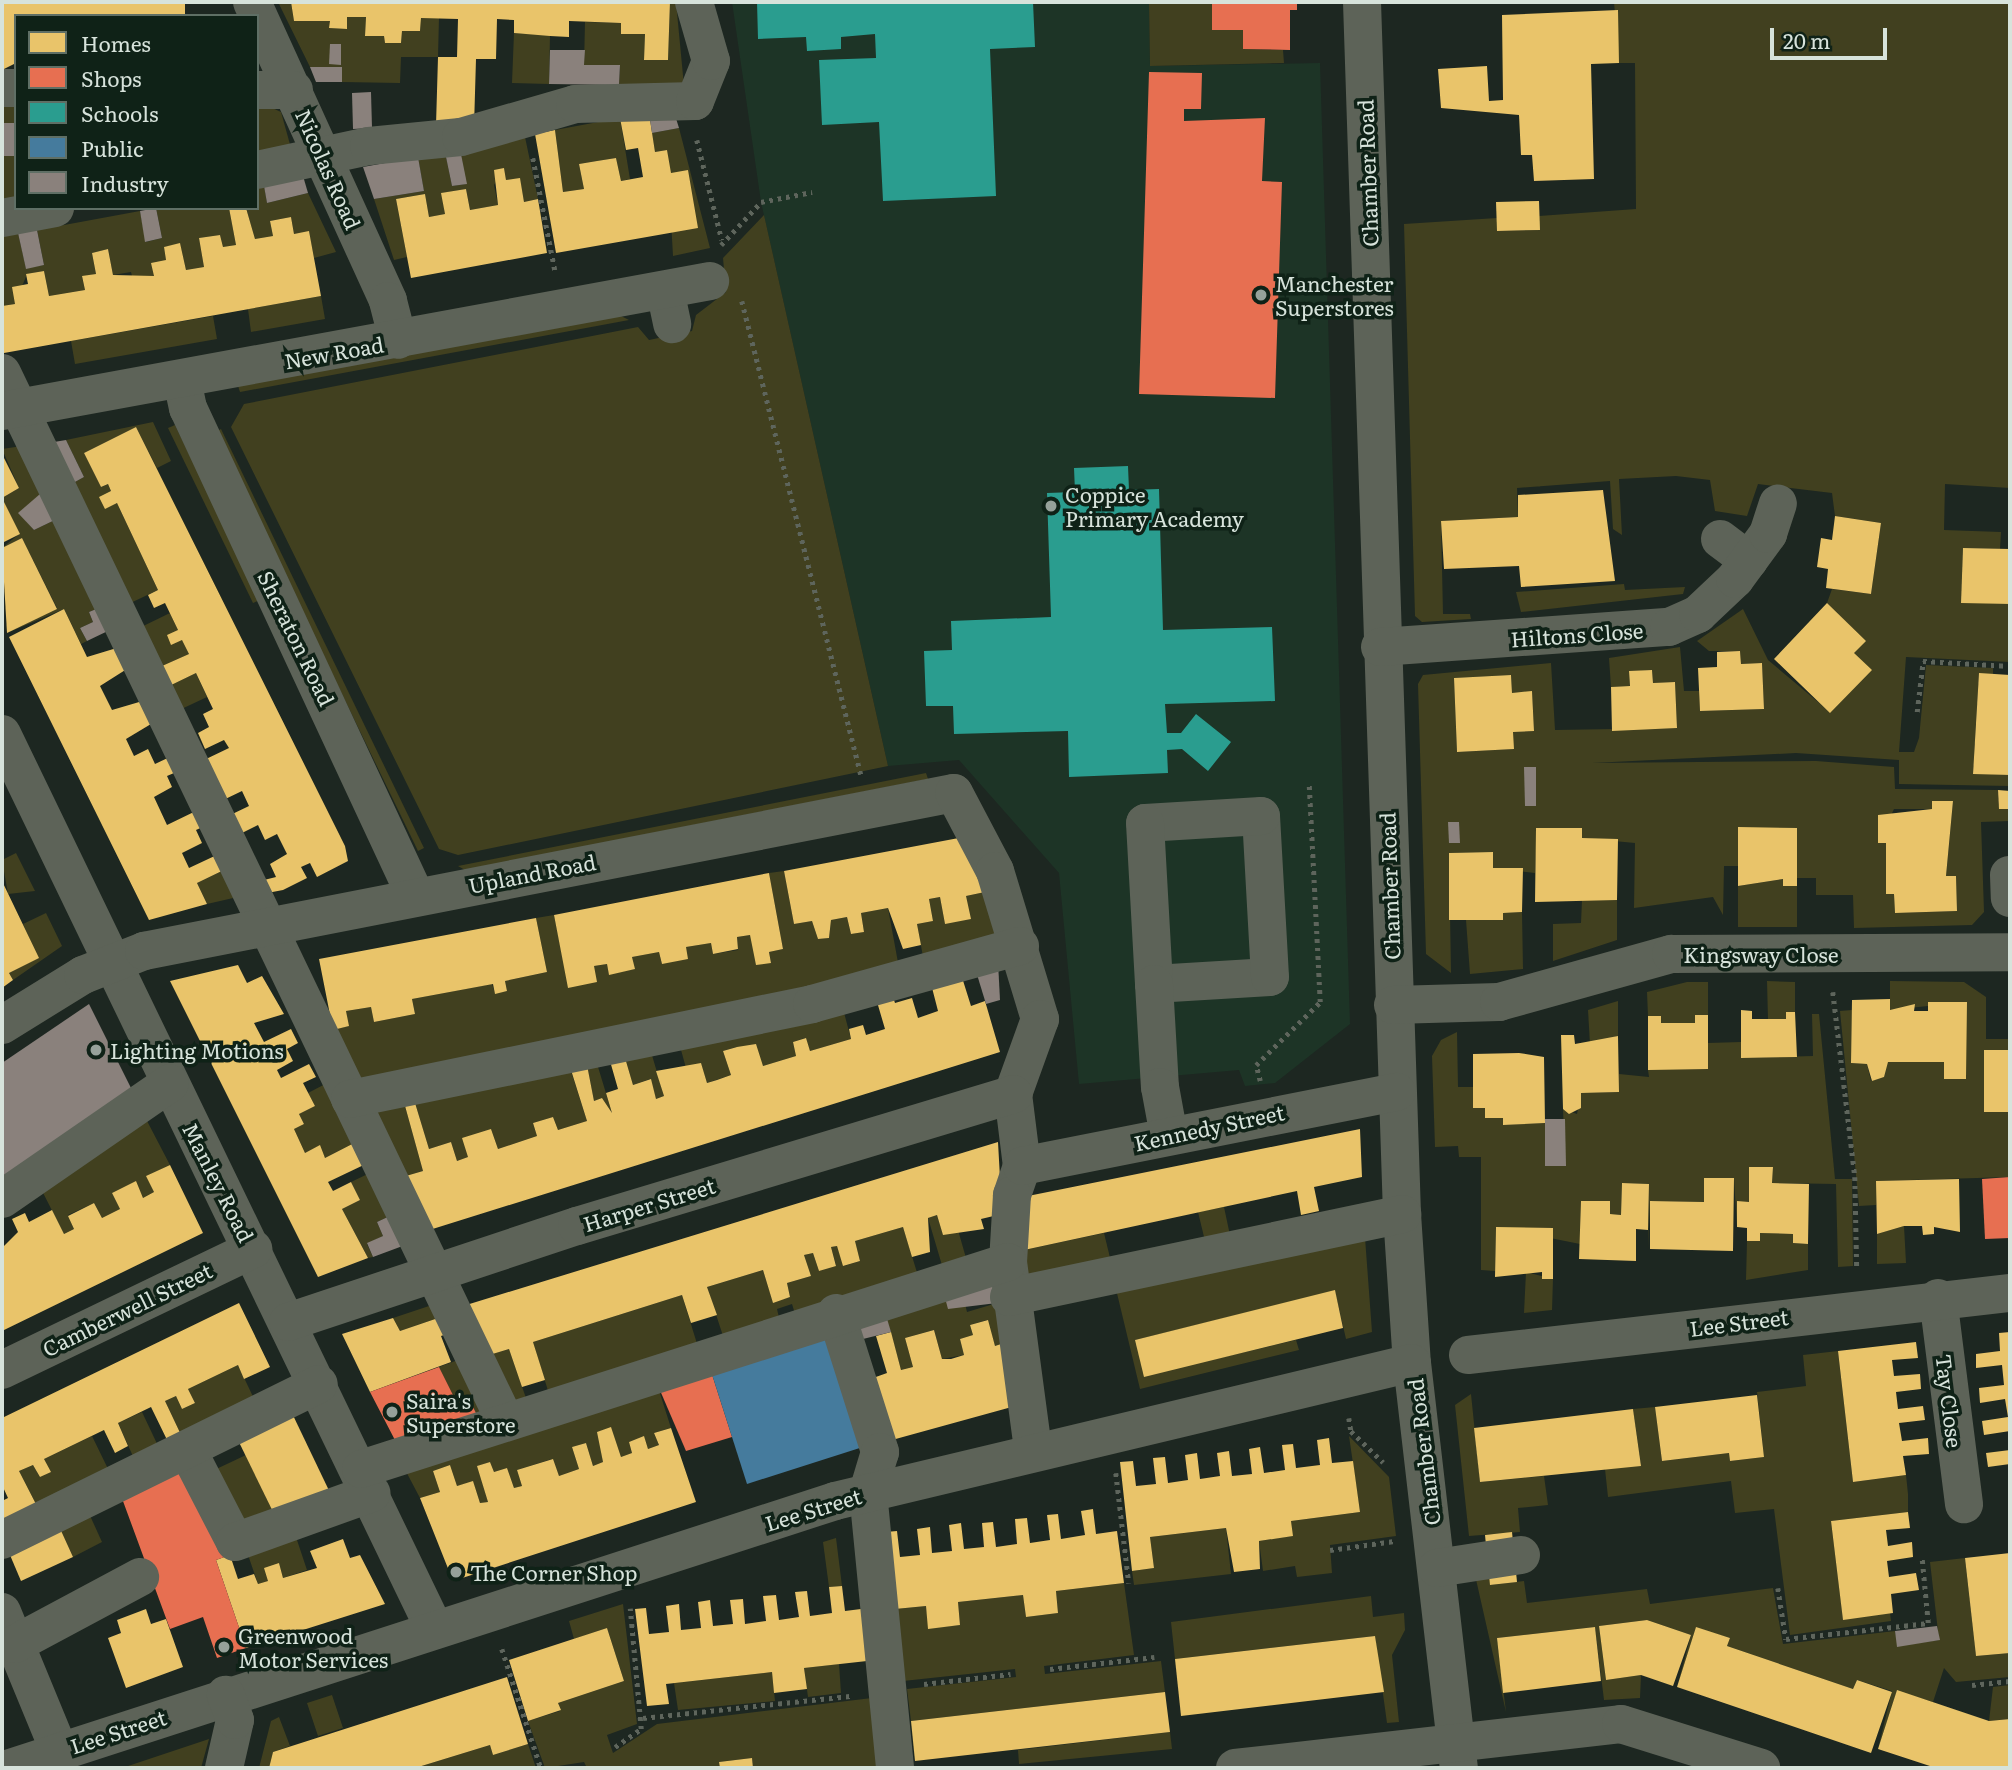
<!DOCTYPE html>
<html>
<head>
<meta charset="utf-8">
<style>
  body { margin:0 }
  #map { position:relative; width:2012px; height:1770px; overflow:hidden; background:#1d2721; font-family:Literata,serif }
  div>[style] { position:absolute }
  .built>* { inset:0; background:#1d3426 }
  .green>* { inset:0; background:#41401f }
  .homes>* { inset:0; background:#e9c46a }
  .shops>* { inset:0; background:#e76f51 }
  .schools>* { inset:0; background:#2a9d8f }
  .public>* { inset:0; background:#457b9d }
  .industry>* { inset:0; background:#8a817c }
  .path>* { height:4.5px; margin-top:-2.25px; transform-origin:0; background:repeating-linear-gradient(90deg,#5e655c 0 3.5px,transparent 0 8.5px) }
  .minor>* { height:38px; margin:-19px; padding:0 19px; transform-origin:19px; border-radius:19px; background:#5d6358 }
  .dots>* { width:19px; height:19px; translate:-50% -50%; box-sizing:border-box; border:4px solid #0f2217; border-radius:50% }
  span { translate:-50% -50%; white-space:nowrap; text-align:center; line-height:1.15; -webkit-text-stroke:7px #0f2217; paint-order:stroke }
  .street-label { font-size:21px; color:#d7e3db }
  .poi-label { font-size:21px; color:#d7e3db }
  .left { translate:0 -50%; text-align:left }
  .frame { position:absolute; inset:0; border:4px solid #d7e3db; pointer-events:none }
  .legend { position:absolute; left:14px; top:14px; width:245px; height:196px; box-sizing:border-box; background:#0f2217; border:2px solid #5f6f65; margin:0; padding:9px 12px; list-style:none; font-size:21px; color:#d7e3db }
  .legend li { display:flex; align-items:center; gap:14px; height:35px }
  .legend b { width:35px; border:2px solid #5f6f65 }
  .scale { position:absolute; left:1770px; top:28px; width:117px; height:32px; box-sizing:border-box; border:4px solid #d7e3db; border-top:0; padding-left:9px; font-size:21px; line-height:24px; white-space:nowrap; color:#d7e3db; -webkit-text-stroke:5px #0f2217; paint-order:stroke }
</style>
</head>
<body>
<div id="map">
  <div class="built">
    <i style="clip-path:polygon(732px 2px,1149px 2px,1150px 66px,1320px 63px,1350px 1024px,1275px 1083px,1245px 1086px,1239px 1070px,1079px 1084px,1059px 873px,959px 760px,888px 766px,761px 202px)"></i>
  </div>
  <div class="green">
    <i style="clip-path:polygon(278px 2px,291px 2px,294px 21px,330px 21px,330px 28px,347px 29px,347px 17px,366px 17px,365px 35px,384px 36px,385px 43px,401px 43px,402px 31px,420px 31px,421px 18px,439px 18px,438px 57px,401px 57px,400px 83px,342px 82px,341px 67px,310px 67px)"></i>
    <i style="clip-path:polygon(670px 2px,676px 2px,684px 86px,619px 85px,620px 65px,584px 65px,585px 22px,621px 23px,621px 34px,645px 34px,644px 59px,668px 60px)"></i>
    <i style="clip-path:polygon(1149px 2px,1212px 2px,1212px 29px,1243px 30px,1243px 49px,1283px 50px,1284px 63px,1150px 66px)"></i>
    <i style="clip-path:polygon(evenodd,1614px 2px,2010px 2px,2010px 488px,1945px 484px,1944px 530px,2001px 532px,2000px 549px,1963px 548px,1961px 602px,2010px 604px,2010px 662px,1906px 657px,1899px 752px,1914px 752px,1919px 738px,1926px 665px,1993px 668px,1993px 674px,1979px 674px,1973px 773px,2010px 775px,2010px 786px,1899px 784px,1899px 760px,1796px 753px,1592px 763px,1816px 761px,1894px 767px,1895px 789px,1998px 790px,1999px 808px,2010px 809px,2010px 821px,1981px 822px,1984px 912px,1972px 925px,1854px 928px,1853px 895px,1816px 895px,1816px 878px,1797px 878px,1797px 828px,1738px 828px,1738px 866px,1724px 866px,1723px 915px,1713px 897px,1634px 908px,1635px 843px,1582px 838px,1582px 828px,1537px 828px,1535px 873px,1493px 868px,1492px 852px,1449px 853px,1451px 973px,1426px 954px,1418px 684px,1423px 675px,1551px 663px,1555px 730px,1677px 728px,1675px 682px,1653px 683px,1652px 670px,1629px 672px,1630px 686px,1611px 687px,1609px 658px,1680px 647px,1684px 691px,1699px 691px,1700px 711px,1764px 709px,1762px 663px,1741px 664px,1740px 651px,1709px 651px,1697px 641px,1743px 609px,1768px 660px,1830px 712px,1854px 653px,1865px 641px,1827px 603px,1832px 589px,1871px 594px,1881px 523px,1835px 516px,1832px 493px,1758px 484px,1747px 516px,1715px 511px,1710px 480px,1676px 476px,1619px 479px,1622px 535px,1613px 529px,1610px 481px,1517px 488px,1518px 517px,1441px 521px,1443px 614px,1470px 614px,1471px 619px,1422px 622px,1415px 616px,1404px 224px,1497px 218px,1498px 231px,1539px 230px,1539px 216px,1636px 209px,1635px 63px,1619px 63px,1614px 2px,1511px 675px,1512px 693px,1532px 692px,1534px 731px,1513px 732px,1513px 749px,1457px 752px,1454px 678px,1511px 675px,1614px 2px,1932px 801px,1953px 801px,1946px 876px,1956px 877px,1957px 911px,1895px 913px,1894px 894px,1886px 894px,1886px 843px,1878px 843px,1894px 809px,1932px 809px,1932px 801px)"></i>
    <i style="clip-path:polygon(514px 33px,550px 35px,549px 84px,512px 83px)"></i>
    <i style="clip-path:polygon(2px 98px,16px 99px,16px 199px,2px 202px)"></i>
    <i style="clip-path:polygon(257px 101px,281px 112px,291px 148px,257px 154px)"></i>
    <i style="clip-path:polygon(620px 118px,630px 179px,621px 181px,616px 158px,597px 161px,579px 164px,584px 189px,563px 192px,555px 130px)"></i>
    <i style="clip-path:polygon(679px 128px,710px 248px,673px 256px,667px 150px,655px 152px,652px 133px)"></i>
    <i style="clip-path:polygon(525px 137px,538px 199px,524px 202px,520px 179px,506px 180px,504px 168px,494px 185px,498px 205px,470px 210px,466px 189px,442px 193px,445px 214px,429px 217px,425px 194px,396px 199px,407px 257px,394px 260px,374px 199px,424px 191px,418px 157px,446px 157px,452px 186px,466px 184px,461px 154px)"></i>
    <i style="clip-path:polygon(264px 186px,267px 203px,308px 193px,336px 252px,314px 258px,309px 232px,294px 234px,291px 217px,270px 221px,273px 236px,255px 239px,246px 208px,257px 208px,257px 187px)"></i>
    <i style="clip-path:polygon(156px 208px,229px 208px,236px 245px,223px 247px,220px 235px,199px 238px,204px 267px,186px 270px,180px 244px,164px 247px,166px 260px,154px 276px,133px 280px,131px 272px,113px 275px,108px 249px,92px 253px,96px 274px,82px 277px,85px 290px,49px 296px,44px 271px,27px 274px,15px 304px,2px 306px,2px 236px,18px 233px,26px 268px,44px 265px,37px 230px,140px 211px,146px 242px,162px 238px)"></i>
    <i style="clip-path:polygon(764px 215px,888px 766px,458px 855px,439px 849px,231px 427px,244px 404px,638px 327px,649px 340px,692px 331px,696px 315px,726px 292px,723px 258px)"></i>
    <i style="clip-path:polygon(321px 296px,325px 319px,251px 332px,248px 309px)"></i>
    <i style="clip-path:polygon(213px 316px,217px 339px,75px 364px,71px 341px)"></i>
    <i style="clip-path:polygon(621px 316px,629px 320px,240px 392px,238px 386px)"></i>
    <i style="clip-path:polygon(153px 422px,171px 461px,157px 468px,136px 427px,84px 453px,101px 487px,108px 484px,111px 491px,106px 508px,117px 503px,158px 590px,122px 607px,64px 488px,84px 477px,66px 440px)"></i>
    <i style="clip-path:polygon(175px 425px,260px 600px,253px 603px,168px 428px)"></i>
    <i style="clip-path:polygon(221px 429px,424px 848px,418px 851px,215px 432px)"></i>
    <i style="clip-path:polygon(22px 446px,44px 491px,19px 513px,34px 530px,59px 518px,101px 607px,89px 612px,93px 622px,80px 628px,87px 641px,81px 644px,64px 609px,7px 633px,57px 608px,22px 538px,2px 548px,19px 534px,2px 498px,19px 488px,2px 449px)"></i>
    <i style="clip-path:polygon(1624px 584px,1625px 590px,1685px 587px,1683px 594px,1521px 612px,1516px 592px)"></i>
    <i style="clip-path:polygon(170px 613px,189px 654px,153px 670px,133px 631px)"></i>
    <i style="clip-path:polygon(196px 673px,207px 697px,173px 713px,163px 689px)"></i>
    <i style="clip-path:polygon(926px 773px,928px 779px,465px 870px,458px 866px)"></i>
    <i style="clip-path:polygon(16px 853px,35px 891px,8px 894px,2px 860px)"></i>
    <i style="clip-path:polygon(228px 868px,242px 896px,207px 904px,197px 883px)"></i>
    <i style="clip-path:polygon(784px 871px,794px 924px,812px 921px,818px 939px,829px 938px,831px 920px,847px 917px,851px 934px,864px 932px,861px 913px,888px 908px,899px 968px,354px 1087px,333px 1030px,348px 1026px,346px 1011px,371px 1007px,374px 1022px,415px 1014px,412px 999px,492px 984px,495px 993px,507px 991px,505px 981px,547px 972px,536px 918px,554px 915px,569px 988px,594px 966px,607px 964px,609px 974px,634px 969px,632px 957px,659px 952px,662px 964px,686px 947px,711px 943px,713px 954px,738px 950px,737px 937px,750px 935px,771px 963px,769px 952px,783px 949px,769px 873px)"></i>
    <i style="clip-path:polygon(1783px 879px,1784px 886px,1797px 886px,1797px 927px,1738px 927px,1738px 886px)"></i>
    <i style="clip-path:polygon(985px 892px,1002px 941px,924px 962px,917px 924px,933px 921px,929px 899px,940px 897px,945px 924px,966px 896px)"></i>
    <i style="clip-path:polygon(1582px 900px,1617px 900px,1617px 940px,1553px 961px,1553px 924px,1581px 923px)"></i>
    <i style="clip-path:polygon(1522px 912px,1523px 969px,1470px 974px,1466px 920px,1503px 920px,1503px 913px)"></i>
    <i style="clip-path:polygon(46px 913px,62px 946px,13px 980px,9px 973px,38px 958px,23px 924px)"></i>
    <i style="clip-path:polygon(1767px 981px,1795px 982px,1795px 1012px,1786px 1012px,1786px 1019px,1768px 1019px)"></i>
    <i style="clip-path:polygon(1890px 981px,1964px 982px,1986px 997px,1986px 1039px,2010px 1039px,2010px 1050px,1984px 1050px,1984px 1111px,2010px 1112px,2010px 1177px,1877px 1181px,1876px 1205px,1859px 1206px,1840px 1011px,1852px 1010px,1851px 1063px,1867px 1064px,1871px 1081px,1884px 1077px,1883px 1062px,1944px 1062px,1945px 1079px,1966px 1079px,1966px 1002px,1890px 1010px)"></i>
    <i style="clip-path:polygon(1687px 982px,1708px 982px,1708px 1015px,1695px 1023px,1661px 1023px,1661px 1016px,1648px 1016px,1647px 992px)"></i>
    <i style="clip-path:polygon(1618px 1001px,1618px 1036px,1590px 1044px,1588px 1010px)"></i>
    <i style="clip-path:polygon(842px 1005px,851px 1039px,810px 1051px,805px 1038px,793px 1042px,796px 1056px,763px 1066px,736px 1047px,723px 1051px,731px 1075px,707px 1083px,701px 1064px,686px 1068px,678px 1039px)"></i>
    <i style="clip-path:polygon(1812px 1014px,1819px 1014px,1835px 1179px,1852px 1179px,1853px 1266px,1838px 1267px,1836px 1184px,1772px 1183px,1773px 1167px,1750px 1167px,1749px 1202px,1737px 1202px,1737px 1227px,1734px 1179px,1704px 1178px,1704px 1202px,1650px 1201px,1648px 1249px,1649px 1184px,1622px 1183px,1621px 1215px,1610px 1214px,1610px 1201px,1581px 1201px,1580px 1244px,1496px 1227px,1495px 1271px,1481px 1270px,1481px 1157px,1459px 1157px,1458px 1146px,1435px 1147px,1432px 1056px,1441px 1040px,1457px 1032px,1458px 1087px,1473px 1087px,1473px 1108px,1485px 1108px,1485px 1118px,1503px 1118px,1503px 1125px,1545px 1123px,1545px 1166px,1565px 1166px,1563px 1109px,1577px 1114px,1581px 1093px,1619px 1092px,1619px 1074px,1649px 1077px,1648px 1070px,1708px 1043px,1741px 1042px,1742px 1058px,1813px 1056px)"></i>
    <i style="clip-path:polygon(649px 1045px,664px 1096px,656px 1099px,650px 1079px,633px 1085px,623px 1051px)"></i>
    <i style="clip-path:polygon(595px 1057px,612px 1113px,602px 1098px,594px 1101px,587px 1066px,571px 1071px,587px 1121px,558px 1130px,553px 1117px,533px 1123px,537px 1136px,498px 1149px,491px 1129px,468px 1157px,457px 1161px,451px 1142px,429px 1149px,412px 1093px)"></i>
    <i style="clip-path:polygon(331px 1081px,360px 1140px,325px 1158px,319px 1146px,305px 1153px,294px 1129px,304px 1124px,299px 1114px,315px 1106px,308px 1093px)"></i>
    <i style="clip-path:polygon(402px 1095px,423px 1171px,399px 1178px,364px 1102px)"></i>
    <i style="clip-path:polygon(146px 1119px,170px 1165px,147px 1176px,154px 1192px,143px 1198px,135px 1182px,112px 1193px,120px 1209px,102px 1218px,94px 1203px,68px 1215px,74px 1229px,64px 1234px,38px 1183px)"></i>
    <i style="clip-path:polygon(374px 1171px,394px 1214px,377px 1222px,383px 1236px,367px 1244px,373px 1257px,368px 1258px,342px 1209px,360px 1200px,351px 1182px)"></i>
    <i style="clip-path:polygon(1224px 1207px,1231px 1240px,1206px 1245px,1198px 1212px)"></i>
    <i style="clip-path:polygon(937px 1215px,943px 1234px,958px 1230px,968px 1265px,944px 1272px,928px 1218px)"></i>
    <i style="clip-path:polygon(1364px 1224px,1372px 1332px,1346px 1339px,1335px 1291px,1135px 1340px,1194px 1364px,1296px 1340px,1299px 1350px,1140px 1389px,1115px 1285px)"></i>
    <i style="clip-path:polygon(1904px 1226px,1906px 1263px,1877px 1264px,1877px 1234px)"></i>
    <i style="clip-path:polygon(903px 1227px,919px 1279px,796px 1317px,792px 1304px,777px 1309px,780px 1322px,724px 1339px,707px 1287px,763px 1270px,773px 1302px,790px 1297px,787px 1283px,811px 1276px,804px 1255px,813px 1253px,819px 1271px,836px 1265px,831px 1247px,837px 1246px,844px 1266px,860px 1261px,855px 1241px)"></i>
    <i style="clip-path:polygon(1104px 1233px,1112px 1266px,1026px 1285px,1024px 1250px)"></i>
    <i style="clip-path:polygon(1760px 1233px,1793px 1234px,1793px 1243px,1808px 1244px,1808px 1270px,1746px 1280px,1747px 1241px,1760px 1241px)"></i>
    <i style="clip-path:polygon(1526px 1272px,1553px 1279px,1552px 1310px,1524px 1313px)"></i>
    <i style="clip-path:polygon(682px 1295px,698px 1347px,549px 1394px,533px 1342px)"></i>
    <i style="clip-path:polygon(934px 1296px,965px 1304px,967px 1312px,997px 1303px,1007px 1342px,995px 1346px,987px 1320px,970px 1325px,973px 1335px,960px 1339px,964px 1355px,942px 1359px,934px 1330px,919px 1334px,905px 1338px,913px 1367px,901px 1370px,885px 1312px)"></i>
    <i style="clip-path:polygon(438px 1303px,444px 1316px,400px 1331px,393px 1318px)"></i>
    <i style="clip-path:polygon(509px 1349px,527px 1401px,509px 1408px,486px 1356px)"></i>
    <i style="clip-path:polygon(1838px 1351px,1853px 1482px,1906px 1475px,1908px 1494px,1908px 1512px,1831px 1521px,1843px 1619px,1890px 1613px,1891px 1621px,1790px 1635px,1774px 1509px,1735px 1513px,1731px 1481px,1608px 1497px,1605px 1469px,1641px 1465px,1633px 1409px,1655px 1407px,1662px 1461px,1729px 1453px,1730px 1461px,1764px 1457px,1757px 1392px,1806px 1386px,1803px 1355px)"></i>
    <i style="clip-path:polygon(466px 1357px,493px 1408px,477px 1415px,469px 1399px,457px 1403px,439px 1367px)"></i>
    <i style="clip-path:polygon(238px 1365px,256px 1403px,183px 1439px,165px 1401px,176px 1396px,182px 1409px,195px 1403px,188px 1389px)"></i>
    <i style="clip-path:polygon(656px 1381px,671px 1428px,654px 1433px,659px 1445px,648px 1449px,644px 1437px,629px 1442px,632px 1453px,621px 1457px,611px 1428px,598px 1432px,603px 1462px,593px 1466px,586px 1443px,572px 1447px,579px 1469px,559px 1476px,552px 1459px,517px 1470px,522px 1486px,514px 1488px,507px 1468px,494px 1472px,490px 1462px,478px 1466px,488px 1502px,480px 1503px,473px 1482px,457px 1486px,450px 1465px,433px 1471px,440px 1492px,420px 1498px,401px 1462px)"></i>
    <i style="clip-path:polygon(1471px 1394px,1480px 1482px,1544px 1476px,1548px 1505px,1518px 1508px,1520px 1532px,1469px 1536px,1455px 1405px)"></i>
    <i style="clip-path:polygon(142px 1412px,160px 1450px,136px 1463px,118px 1423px)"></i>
    <i style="clip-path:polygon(92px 1436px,111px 1475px,39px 1510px,19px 1471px,33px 1465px,40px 1477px,50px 1472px,44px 1459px)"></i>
    <i style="clip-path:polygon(1349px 1436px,1389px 1477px,1396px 1536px,1330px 1545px,1332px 1573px,1297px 1577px,1295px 1566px,1263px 1571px,1259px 1541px,1292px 1536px,1291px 1521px,1360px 1512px)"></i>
    <i style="clip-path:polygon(246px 1455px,277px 1520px,240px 1532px,210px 1472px)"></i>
    <i style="clip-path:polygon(87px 1509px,102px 1542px,73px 1557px,58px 1524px)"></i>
    <i style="clip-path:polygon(1226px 1528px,1231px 1574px,1134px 1585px,1132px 1571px,1154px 1568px,1150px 1537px)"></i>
    <i style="clip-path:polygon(295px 1534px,307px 1570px,283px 1578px,279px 1563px,268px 1581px,258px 1584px,246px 1549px)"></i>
    <i style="clip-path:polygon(836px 1538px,842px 1586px,829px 1587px,823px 1542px)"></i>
    <i style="clip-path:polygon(1965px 1558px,1976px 1656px,2010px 1653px,2010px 1677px,1956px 1682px,1944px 1668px,1933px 1702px,1897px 1691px,1878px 1749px,1892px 1691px,1857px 1680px,1853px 1689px,1727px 1646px,1730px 1638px,1696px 1628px,1677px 1687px,1691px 1635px,1647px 1620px,1599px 1626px,1606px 1680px,1641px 1675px,1640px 1698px,1604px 1700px,1595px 1627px,1497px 1638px,1506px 1712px,1475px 1575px,1489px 1573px,1491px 1585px,1524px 1581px,1527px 1603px,1647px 1589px,1650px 1604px,1773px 1588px,1783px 1644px,1895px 1631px,1898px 1646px,1939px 1640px,1930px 1562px)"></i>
    <i style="clip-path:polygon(1124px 1583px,1134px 1655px,1044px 1666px,1045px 1674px,1161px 1661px,1165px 1692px,911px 1721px,907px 1689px,1016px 1677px,1015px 1669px,903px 1681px,895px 1609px,926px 1606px,929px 1628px,960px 1625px,958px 1602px,1023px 1595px,1026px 1617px,1058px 1613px,1056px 1591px)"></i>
    <i style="clip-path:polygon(1371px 1596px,1373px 1617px,1404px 1613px,1405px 1630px,1392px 1655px,1399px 1722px,1387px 1723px,1375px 1636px,1175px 1659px,1171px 1622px)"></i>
    <i style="clip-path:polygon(623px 1604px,637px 1724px,607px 1735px,613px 1753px,657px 1724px,872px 1698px,881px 1768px,753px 1768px,752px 1758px,719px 1762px,720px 1768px,587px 1768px,584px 1762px,545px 1768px,528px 1721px,560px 1711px,558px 1703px,624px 1681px,607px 1628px,574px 1639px,569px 1621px)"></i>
    <i style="clip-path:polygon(839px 1664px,841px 1693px,808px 1697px,804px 1668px)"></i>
    <i style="clip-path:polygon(772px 1672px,775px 1701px,678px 1710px,674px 1683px)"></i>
    <i style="clip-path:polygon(2010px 1685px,2010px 1719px,1989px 1721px,1993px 1687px)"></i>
    <i style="clip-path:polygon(332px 1695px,343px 1728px,318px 1736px,307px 1703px)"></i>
    <i style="clip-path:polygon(279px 1717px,290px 1746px,273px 1752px,269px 1768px,259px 1768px,271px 1721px)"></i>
    <i style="clip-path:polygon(1170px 1732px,1172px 1749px,1019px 1764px,1018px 1750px)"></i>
    <i style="clip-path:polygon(209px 1739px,201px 1768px,122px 1768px)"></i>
    <i style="clip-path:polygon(528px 1744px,536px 1768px,415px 1768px,490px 1745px,493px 1755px)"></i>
  </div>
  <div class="homes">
    <i style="clip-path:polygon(2px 2px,185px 2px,185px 15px,16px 16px,16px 63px,2px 70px)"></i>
    <i style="clip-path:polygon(291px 2px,670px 2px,668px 60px,644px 60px,645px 34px,621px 34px,621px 23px,569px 21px,569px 37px,550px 36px,514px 33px,514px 20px,497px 19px,496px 59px,476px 59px,474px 127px,436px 125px,438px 57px,457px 57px,458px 19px,421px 18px,420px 31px,402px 31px,401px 43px,385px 43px,384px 36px,365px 36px,366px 17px,347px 17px,347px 29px,329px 28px,330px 21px,294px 21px)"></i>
    <i style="clip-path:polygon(1618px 10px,1619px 63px,1591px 64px,1594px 179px,1534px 181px,1532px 155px,1521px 155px,1519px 115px,1441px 108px,1438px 69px,1487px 66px,1489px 101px,1503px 100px,1502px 15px)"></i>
    <i style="clip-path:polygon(649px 113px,655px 152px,667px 150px,671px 173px,688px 170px,698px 228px,556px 253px,535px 134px,555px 130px,563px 192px,584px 189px,579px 164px,597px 161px,616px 158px,621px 181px,643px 177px,638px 148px,626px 150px,620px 118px)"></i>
    <i style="clip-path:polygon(504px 168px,506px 180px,520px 178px,524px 202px,538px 199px,547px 253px,411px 278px,396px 199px,425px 194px,429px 217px,445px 214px,441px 193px,466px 189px,470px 210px,498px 205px,494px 170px)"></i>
    <i style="clip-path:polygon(1539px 201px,1540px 230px,1497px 231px,1496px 202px)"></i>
    <i style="clip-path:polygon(229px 208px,246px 208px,255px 239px,273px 236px,270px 221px,291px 217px,294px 234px,309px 231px,321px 296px,4px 353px,2px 306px,15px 304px,12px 287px,28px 284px,26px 274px,44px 271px,49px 296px,85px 290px,82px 276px,96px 274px,92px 253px,108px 249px,113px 275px,154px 276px,151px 263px,166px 260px,164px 247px,180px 243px,186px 270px,204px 267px,199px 238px,220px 235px,223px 247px,236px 245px)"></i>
    <i style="clip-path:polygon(136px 427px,345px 846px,348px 861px,317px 877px,310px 863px,301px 867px,307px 878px,283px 890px,262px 894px,256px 882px,276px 877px,270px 864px,287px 854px,277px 834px,265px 840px,258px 825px,234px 837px,224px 818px,249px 806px,242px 791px,217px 803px,204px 760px,229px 748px,224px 740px,205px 749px,198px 733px,209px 727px,203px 714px,213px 709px,196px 673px,163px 689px,153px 670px,189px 654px,182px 640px,171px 645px,167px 635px,178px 630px,165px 603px,154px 608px,148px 595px,158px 590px,117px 503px,105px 509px,99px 497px,111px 491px,108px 484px,101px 487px,84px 453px)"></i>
    <i style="clip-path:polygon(2px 454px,19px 488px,2px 498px)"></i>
    <i style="clip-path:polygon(1603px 490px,1615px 581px,1521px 587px,1519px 566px,1444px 569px,1441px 521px,1518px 517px,1518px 495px)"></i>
    <i style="clip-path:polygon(2px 498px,20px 534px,2px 543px)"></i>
    <i style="clip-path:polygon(1835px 516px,1881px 523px,1871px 594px,1826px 588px,1828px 569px,1817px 567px,1821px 538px,1832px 540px)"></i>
    <i style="clip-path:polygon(22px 538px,57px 609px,7px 633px,2px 548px)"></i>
    <i style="clip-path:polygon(1963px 548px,2010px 549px,2010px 604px,1961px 603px)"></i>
    <i style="clip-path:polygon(1827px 603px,1866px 641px,1854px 653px,1872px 670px,1830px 713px,1774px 659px)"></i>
    <i style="clip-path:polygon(64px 609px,87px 657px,120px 647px,130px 667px,100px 686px,112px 710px,146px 700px,156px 721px,126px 739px,134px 756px,148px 749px,155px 764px,174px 755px,181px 770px,167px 776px,172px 787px,154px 797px,167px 825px,200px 809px,207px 825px,196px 830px,202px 843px,182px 853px,189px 868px,221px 853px,228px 868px,197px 883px,207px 904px,149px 920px,9px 637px)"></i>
    <i style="clip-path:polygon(1740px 651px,1741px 664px,1762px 663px,1764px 709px,1700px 711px,1698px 668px,1717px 667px,1717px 652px)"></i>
    <i style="clip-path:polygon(1652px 670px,1653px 683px,1675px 682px,1677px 728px,1612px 731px,1611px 687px,1630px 686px,1629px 671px)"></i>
    <i style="clip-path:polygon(1979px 673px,2010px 675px,2010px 775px,1973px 774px)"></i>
    <i style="clip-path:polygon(1511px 675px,1512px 693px,1532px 691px,1534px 731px,1513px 732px,1514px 749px,1457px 752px,1454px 678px)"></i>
    <i style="clip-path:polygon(1998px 790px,2010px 791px,2010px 809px,1999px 809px)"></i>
    <i style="clip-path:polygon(1932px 801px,1953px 801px,1946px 876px,1956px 876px,1957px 911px,1895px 913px,1894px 894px,1886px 894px,1886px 843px,1878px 843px,1878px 815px,1932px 809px)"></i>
    <i style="clip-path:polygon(1738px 827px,1797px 828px,1797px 886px,1783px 886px,1783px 879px,1738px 886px)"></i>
    <i style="clip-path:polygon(1536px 828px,1582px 828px,1582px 838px,1618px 839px,1617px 900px,1535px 902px)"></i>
    <i style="clip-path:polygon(964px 837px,985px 892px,966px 896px,971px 919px,945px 924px,940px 897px,929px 899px,933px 921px,917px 924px,921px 945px,903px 949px,888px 908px,861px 913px,864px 932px,851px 934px,847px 917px,831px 920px,829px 938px,818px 939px,812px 921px,794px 924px,784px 871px)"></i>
    <i style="clip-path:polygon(1493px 852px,1493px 868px,1523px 868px,1522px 912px,1503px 913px,1503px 920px,1449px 920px,1449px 853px)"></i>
    <i style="clip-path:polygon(769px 873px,783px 949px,769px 952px,771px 963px,756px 965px,750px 935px,737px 937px,738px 949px,713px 954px,711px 943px,686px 947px,688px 959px,662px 964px,659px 952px,632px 957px,635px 969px,609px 975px,607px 964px,594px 966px,597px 982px,568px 988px,554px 915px)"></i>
    <i style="clip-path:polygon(2px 881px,39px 958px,9px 973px,13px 980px,2px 988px)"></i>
    <i style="clip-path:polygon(536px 918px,547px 972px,505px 981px,507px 991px,495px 994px,493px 984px,412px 999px,415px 1014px,374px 1022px,371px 1007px,346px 1011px,349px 1026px,333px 1030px,319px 959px)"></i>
    <i style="clip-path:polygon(238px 965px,247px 983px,262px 976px,284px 1014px,254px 1023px,264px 1042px,291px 1029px,298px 1043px,287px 1049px,293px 1061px,277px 1070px,281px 1078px,309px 1064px,316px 1077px,303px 1083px,315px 1106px,299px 1114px,304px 1124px,294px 1129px,305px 1153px,320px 1145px,325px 1158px,360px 1140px,370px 1162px,328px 1182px,333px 1191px,351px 1182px,360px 1200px,342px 1209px,368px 1258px,318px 1277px,170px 981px)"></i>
    <i style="clip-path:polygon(960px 971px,971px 1006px,985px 1001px,1000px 1052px,423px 1232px,399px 1178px,423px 1171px,402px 1095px,412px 1093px,429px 1149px,451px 1142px,457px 1161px,468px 1157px,462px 1138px,491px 1129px,498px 1149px,537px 1136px,533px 1123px,553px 1117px,558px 1130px,587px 1121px,571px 1070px,587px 1065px,594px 1101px,602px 1098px,612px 1113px,606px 1093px,618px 1089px,608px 1054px,623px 1051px,633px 1085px,651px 1079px,656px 1099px,664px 1096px,656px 1071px,701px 1063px,707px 1083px,717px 1080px,731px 1075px,723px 1051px,737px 1047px,756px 1044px,763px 1066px,796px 1056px,793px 1042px,806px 1038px,810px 1051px,851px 1039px,849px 1029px,863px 1025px,866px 1035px,885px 1029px,875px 995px,891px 991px,895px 1003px,912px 998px,918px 1018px,938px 1011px,930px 980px)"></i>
    <i style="clip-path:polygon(1890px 999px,1890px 1010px,1915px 1004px,1914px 1011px,1928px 1011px,1928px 1002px,1967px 1002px,1966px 1079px,1944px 1079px,1944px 1062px,1888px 1062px,1884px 1077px,1872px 1081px,1867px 1064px,1851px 1063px,1852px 1000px)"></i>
    <i style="clip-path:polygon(1741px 1010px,1752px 1011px,1752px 1019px,1786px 1019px,1786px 1012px,1795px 1012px,1797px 1057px,1741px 1058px)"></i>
    <i style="clip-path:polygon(1695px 1015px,1708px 1015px,1708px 1069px,1648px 1070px,1648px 1016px,1661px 1016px,1661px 1023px,1695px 1023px)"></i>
    <i style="clip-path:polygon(1561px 1035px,1574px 1035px,1575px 1044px,1618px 1036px,1619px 1092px,1581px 1093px,1581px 1108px,1569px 1114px,1563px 1109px)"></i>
    <i style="clip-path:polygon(1984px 1050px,2010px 1050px,2010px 1112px,1984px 1112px)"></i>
    <i style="clip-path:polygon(1519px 1053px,1544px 1057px,1545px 1123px,1503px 1125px,1503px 1118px,1485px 1118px,1485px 1108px,1473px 1108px,1473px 1054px)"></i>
    <i style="clip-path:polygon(1360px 1129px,1362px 1177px,1314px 1187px,1319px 1211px,1301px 1215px,1297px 1191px,1024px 1250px,1023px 1197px)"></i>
    <i style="clip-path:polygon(998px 1142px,1002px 1214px,981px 1219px,984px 1229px,943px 1235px,937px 1215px,928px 1218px,930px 1252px,912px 1257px,903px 1227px,855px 1241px,860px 1261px,843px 1266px,837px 1246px,831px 1247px,836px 1266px,819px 1271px,813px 1253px,804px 1255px,811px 1276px,787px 1283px,790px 1297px,773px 1303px,763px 1270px,707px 1287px,717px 1315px,691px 1323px,682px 1295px,533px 1342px,545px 1380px,522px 1387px,509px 1349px,486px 1356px,463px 1306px)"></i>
    <i style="clip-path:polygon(170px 1165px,203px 1233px,2px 1331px,2px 1248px,18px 1232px,12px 1219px,25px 1213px,29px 1222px,52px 1210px,64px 1234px,74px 1229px,68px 1216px,94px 1203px,102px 1218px,120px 1209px,112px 1193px,136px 1181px,143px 1198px,154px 1192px,146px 1176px)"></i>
    <i style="clip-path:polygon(1749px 1167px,1773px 1167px,1772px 1183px,1809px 1184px,1808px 1244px,1793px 1243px,1793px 1234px,1760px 1233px,1760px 1241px,1747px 1241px,1747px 1228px,1737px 1227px,1737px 1201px,1749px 1202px)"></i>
    <i style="clip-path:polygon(1704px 1178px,1734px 1178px,1733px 1251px,1650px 1249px,1650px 1201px,1704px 1202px)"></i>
    <i style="clip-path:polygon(1959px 1179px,1960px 1232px,1934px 1227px,1934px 1234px,1923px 1235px,1922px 1226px,1904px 1226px,1877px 1234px,1876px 1181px)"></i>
    <i style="clip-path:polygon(1622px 1183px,1649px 1184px,1648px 1230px,1636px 1229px,1636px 1261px,1579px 1259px,1581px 1201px,1610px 1201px,1610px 1214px,1621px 1215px)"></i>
    <i style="clip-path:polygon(1496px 1227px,1553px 1228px,1553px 1279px,1542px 1279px,1542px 1272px,1495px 1277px)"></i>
    <i style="clip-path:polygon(1335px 1290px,1343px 1328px,1144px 1377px,1135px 1340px)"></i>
    <i style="clip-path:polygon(239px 1303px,270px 1367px,244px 1379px,238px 1365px,188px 1389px,195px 1403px,182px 1409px,176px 1396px,165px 1401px,183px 1439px,170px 1446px,151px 1407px,118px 1423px,128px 1446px,115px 1453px,104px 1430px,44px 1459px,51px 1472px,40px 1477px,33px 1465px,19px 1471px,39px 1510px,2px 1527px,2px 1501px,8px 1498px,2px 1485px,2px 1418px)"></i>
    <i style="clip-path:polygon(444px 1316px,452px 1332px,441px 1336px,451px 1362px,370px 1392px,342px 1334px,393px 1318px,400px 1331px)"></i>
    <i style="clip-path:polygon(988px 1320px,995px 1346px,1007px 1342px,1019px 1405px,892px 1440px,873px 1378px,887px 1373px,876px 1336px,891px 1332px,901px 1370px,913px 1367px,905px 1338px,934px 1330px,942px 1359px,951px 1359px,964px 1355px,960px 1339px,973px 1335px,970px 1325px)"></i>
    <i style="clip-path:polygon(2010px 1332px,2010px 1431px,1984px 1435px,1982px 1421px,2008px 1417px,2005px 1399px,1980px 1403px,1979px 1388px,2004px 1385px,2002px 1365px,1976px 1368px,1976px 1354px,2000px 1351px,1999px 1333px)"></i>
    <i style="clip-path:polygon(1916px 1342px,1918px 1358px,1892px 1360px,1894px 1376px,1920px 1374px,1921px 1389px,1896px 1392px,1898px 1409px,1923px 1406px,1925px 1420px,1899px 1423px,1902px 1441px,1928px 1438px,1929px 1454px,1903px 1456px,1906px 1475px,1853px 1482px,1838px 1351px)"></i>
    <i style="clip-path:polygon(1757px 1395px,1764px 1457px,1730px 1461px,1729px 1453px,1662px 1461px,1655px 1407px)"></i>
    <i style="clip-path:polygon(290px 1409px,334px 1501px,277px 1520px,236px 1436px)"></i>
    <i style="clip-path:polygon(1633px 1409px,1641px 1466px,1480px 1482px,1474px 1428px)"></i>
    <i style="clip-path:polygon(611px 1427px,621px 1457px,632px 1453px,629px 1442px,644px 1436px,648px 1449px,659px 1445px,654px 1433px,671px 1428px,696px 1502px,453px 1581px,420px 1498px,440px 1492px,433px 1471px,450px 1465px,457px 1486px,473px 1481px,480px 1503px,488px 1502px,477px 1466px,490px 1462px,494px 1472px,507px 1468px,514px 1488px,522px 1486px,517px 1470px,553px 1459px,559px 1476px,579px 1469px,572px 1447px,586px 1443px,593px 1466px,603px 1462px,597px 1432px)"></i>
    <i style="clip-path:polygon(1329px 1438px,1332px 1463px,1353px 1461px,1360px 1512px,1291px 1521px,1293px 1536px,1259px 1541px,1260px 1569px,1234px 1572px,1226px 1528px,1150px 1537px,1154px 1568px,1132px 1571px,1120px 1462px,1133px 1461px,1136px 1486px,1156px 1484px,1153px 1458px,1165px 1457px,1168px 1483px,1188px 1480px,1185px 1455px,1197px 1453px,1200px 1479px,1220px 1476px,1217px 1453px,1229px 1451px,1232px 1476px,1252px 1474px,1249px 1449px,1260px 1447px,1264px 1473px,1285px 1470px,1282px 1445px,1293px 1444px,1296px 1468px,1320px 1465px,1317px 1440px)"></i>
    <i style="clip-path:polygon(2010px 1450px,2010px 1464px,1988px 1467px,1986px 1453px)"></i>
    <i style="clip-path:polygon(1093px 1509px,1096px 1534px,1117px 1531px,1124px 1583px,1056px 1591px,1058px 1613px,1026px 1617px,1023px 1595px,958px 1602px,960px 1625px,928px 1629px,926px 1606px,895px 1609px,886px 1532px,897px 1531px,900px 1557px,920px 1555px,917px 1529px,930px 1527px,932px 1553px,952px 1551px,949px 1525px,961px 1523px,964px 1549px,984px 1547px,982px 1523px,993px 1522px,996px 1547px,1017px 1544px,1015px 1519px,1027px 1518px,1030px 1543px,1050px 1540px,1047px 1515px,1058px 1514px,1061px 1539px,1085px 1535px,1081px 1511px)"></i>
    <i style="clip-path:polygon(1908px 1512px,1910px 1528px,1886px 1530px,1888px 1546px,1912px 1542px,1913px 1557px,1887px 1561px,1889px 1577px,1916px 1573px,1919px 1590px,1891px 1594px,1893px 1613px,1843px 1620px,1831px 1521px)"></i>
    <i style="clip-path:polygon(58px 1524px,73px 1557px,21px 1581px,7px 1548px)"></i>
    <i style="clip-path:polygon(1512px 1532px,1517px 1582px,1490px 1585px,1485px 1535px)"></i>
    <i style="clip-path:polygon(343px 1539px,350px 1558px,360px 1555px,385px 1604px,246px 1648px,216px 1560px,230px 1555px,238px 1579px,254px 1574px,258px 1584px,268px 1581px,264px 1568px,279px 1563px,283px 1578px,317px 1568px,310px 1551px)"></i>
    <i style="clip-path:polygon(2010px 1553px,2010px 1653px,1976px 1656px,1965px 1558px)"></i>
    <i style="clip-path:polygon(842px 1586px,845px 1611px,861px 1609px,867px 1661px,804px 1668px,807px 1689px,774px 1693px,772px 1672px,666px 1684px,669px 1704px,647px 1706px,635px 1609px,646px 1608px,649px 1634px,669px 1632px,666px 1606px,679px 1604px,681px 1630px,701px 1628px,698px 1602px,710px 1600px,713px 1626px,733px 1624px,730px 1600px,743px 1599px,745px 1624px,766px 1621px,763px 1596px,776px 1595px,779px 1620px,799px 1617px,795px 1592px,807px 1591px,810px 1616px,832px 1613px,829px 1587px)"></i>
    <i style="clip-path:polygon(146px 1609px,151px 1624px,166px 1619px,183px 1667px,126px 1688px,108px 1638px,121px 1633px,117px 1620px)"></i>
    <i style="clip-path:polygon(1647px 1620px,1691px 1635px,1673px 1686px,1641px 1675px,1606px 1680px,1599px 1626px)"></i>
    <i style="clip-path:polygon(1595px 1627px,1601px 1681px,1503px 1693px,1497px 1638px)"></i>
    <i style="clip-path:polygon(1696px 1627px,1730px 1638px,1727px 1646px,1853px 1689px,1857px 1680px,1892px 1692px,1871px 1753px,1677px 1687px)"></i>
    <i style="clip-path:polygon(607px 1628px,624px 1681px,558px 1703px,561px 1710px,528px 1721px,509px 1660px)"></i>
    <i style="clip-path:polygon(1375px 1636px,1384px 1692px,1181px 1716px,1175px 1659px)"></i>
    <i style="clip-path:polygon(507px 1677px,528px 1744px,493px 1755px,490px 1745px,415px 1768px,269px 1768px,273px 1752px)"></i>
    <i style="clip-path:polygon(1897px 1690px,1989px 1721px,2010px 1719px,2010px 1768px,1936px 1768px,1878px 1749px)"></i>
    <i style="clip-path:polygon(1165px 1692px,1170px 1732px,915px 1761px,911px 1721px)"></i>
    <i style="clip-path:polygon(752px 1758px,753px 1768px,720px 1768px,719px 1762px)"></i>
  </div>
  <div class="shops">
    <i style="clip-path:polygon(1212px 2px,1297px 2px,1297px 10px,1290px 10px,1290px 50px,1243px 49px,1243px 30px,1212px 30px)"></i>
    <i style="clip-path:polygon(1149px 72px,1202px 73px,1201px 109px,1184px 109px,1184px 121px,1265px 118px,1262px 181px,1282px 182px,1275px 398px,1139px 394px)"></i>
    <i style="clip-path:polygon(2010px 1177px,2010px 1238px,1985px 1239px,1982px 1179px)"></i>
    <i style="clip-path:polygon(709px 1365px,732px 1437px,686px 1451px,656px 1381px)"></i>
    <i style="clip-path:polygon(439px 1367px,457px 1403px,469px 1399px,477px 1415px,397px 1444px,370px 1392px)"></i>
    <i style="clip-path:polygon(184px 1463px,230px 1555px,216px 1560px,246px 1648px,217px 1658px,203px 1617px,170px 1629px,120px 1493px)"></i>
  </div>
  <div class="schools">
    <i style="clip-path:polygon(757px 2px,1033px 2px,1035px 47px,990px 49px,996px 196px,883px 201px,879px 122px,822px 125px,819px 60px,876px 58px,875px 34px,841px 37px,841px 49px,807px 51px,806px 37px,758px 39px)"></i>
    <i style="clip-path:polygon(1128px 466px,1129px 490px,1159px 489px,1163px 630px,1272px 627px,1275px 701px,1165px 704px,1167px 733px,1181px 733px,1196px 714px,1231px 742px,1208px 771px,1182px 749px,1167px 750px,1168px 773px,1069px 777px,1068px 731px,954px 734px,953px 706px,926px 706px,924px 651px,952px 650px,951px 621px,1051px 617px,1047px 493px,1075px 492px,1074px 468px)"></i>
  </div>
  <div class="public">
    <i style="clip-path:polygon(831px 1328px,866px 1446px,747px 1484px,709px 1365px)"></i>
  </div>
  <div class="industry">
    <i style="clip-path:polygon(330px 44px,341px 44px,341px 65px,329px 64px)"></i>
    <i style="clip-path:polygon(550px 50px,585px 50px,584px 65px,620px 65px,619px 85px,549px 84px)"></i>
    <i style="clip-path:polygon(310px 67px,342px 67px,342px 82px,316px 82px)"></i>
    <i style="clip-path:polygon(371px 92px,372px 128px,353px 129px,352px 93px)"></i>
    <i style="clip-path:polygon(673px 109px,679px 128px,652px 133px,649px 113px)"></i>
    <i style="clip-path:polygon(2px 123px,14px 123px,15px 156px,2px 156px)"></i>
    <i style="clip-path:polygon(461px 154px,467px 184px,452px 186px,446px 157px)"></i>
    <i style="clip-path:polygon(418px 157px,424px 191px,374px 199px,363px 167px)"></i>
    <i style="clip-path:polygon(303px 176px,308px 193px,267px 203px,264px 186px)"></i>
    <i style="clip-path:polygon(156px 208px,162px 238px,145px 242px,140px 211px)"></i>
    <i style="clip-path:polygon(37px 230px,44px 265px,26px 269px,18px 233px)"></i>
    <i style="clip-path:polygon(66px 440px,84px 477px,64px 488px,42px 444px)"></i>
    <i style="clip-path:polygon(40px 494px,59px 518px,34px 530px,18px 513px)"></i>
    <i style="clip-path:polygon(101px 607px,112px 629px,87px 641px,80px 628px,93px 622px,89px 612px)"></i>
    <i style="clip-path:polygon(1524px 767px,1536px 767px,1536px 806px,1525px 806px)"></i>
    <i style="clip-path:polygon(1448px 822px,1459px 822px,1460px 843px,1449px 843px)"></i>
    <i style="clip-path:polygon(998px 962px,1000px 1000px,986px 1004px,975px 968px)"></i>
    <i style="clip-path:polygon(89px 1004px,136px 1098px,2px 1189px,2px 1063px)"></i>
    <i style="clip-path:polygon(1545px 1119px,1565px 1119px,1566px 1166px,1545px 1166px)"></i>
    <i style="clip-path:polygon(394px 1214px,408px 1244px,373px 1257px,367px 1243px,383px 1236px,377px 1222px)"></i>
    <i style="clip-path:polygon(993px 1284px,997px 1303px,948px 1309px,944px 1294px)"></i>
    <i style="clip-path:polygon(885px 1312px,891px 1332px,859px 1340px,854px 1320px)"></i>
    <i style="clip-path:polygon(1937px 1626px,1940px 1640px,1897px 1647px,1895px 1631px)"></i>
  </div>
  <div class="path">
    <i style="left:697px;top:140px;width:103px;rotate:76deg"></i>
    <i style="left:533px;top:158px;width:114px;rotate:78.9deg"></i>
    <i style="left:721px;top:245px;width:59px;rotate:-47.1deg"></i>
    <i style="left:761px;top:202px;width:52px;rotate:-11.1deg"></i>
    <i style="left:742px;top:301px;width:488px;rotate:75.9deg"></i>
    <i style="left:1917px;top:712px;width:51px;rotate:-83.3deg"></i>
    <i style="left:1923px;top:661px;width:87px;rotate:3.3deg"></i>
    <i style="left:1833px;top:992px;width:186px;rotate:83.2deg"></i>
    <i style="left:1855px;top:1177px;width:93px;rotate:88.8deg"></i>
    <i style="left:1260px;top:1081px;width:16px;rotate:-104deg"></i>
    <i style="left:1256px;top:1065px;width:90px;rotate:-44.5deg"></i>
    <i style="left:1320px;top:1002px;width:217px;rotate:-92.9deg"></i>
    <i style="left:1349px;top:1418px;width:13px;rotate:81deg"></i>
    <i style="left:1351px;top:1431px;width:45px;rotate:44.1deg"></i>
    <i style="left:1116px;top:1473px;width:111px;rotate:83.3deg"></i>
    <i style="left:1330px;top:1550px;width:65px;rotate:-8deg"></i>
    <i style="left:1778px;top:1588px;width:52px;rotate:81.1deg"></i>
    <i style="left:1786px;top:1639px;width:143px;rotate:-6.4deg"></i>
    <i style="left:1928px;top:1623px;width:64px;rotate:-95.4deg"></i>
    <i style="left:502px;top:1649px;width:125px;rotate:71.9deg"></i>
    <i style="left:1050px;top:1669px;width:105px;rotate:-6.6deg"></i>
    <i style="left:924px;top:1684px;width:87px;rotate:-6.6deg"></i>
    <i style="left:1972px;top:1685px;width:38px;rotate:-6deg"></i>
    <i style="left:643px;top:1718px;width:208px;rotate:-6.1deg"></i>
    <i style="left:615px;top:1747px;width:32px;rotate:-35deg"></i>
    <i style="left:641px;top:1729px;width:121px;rotate:-95.2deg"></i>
  </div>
  <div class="minor">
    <i style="left:252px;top:2px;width:328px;rotate:65.5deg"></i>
    <i style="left:388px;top:301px;width:40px;rotate:75.6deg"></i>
    <i style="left:1362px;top:2px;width:1213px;rotate:88.11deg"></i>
    <i style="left:1402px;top:1214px;width:149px;rotate:86.2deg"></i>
    <i style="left:1412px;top:1363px;width:408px;rotate:83.4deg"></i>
    <i style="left:2px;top:88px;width:14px"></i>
    <i style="left:257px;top:90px;width:37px"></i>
    <i style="left:257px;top:170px;width:115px;rotate:-12.1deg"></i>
    <i style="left:369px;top:146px;width:92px;rotate:-5.6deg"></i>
    <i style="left:461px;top:137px;width:119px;rotate:-16.1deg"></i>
    <i style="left:575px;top:104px;width:120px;rotate:-1.4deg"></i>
    <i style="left:695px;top:101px;width:43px;rotate:-68.2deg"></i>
    <i style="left:711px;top:61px;width:61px;rotate:-106.1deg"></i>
    <i style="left:2px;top:218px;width:54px;rotate:-10.7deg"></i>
    <i style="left:665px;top:290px;width:35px;rotate:78deg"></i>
    <i style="left:2px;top:373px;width:1160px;rotate:64.36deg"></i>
    <i style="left:182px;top:380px;width:29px;rotate:78deg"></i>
    <i style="left:188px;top:408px;width:537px;rotate:65.01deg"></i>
    <i style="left:2px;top:411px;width:720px;rotate:-10.4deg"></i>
    <i style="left:1720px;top:539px;width:36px;rotate:37deg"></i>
    <i style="left:1380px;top:647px;width:290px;rotate:-4deg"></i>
    <i style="left:1669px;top:627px;width:32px;rotate:-24deg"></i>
    <i style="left:1698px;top:614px;width:51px;rotate:-43.4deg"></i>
    <i style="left:1735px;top:579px;width:56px;rotate:-53.7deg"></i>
    <i style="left:1768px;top:534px;width:32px;rotate:-72deg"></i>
    <i style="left:2px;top:734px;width:995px;rotate:64.21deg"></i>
    <i style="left:2009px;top:875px;width:23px;rotate:88deg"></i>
    <i style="left:1154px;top:984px;width:116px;rotate:-3.5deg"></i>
    <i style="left:1270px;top:977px;width:161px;rotate:-93.2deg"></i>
    <i style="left:1261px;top:816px;width:116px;rotate:176.5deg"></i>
    <i style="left:1145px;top:823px;width:161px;rotate:86.8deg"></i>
    <i style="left:1154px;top:984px;width:103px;rotate:86.7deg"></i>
    <i style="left:1160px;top:1087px;width:50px;rotate:79.6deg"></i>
    <i style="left:1393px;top:1005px;width:106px;rotate:-1.6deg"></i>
    <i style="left:1499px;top:1002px;width:179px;rotate:-15.6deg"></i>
    <i style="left:1671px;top:954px;width:339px;rotate:-0.3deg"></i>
    <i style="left:2px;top:1025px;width:95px;rotate:-31.7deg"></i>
    <i style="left:83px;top:975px;width:66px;rotate:-21.5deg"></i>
    <i style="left:144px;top:951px;width:825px;rotate:-11.04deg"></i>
    <i style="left:954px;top:793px;width:88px;rotate:62.3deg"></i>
    <i style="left:995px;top:871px;width:155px;rotate:73.1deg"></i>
    <i style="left:1040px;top:1019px;width:80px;rotate:109.8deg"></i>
    <i style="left:1013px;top:1094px;width:73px;rotate:82.9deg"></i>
    <i style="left:1022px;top:1166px;width:31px;rotate:109deg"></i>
    <i style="left:1012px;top:1195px;width:67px;rotate:93.4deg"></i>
    <i style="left:1008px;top:1262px;width:189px;rotate:82.4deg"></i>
    <i style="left:350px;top:1099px;width:472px;rotate:-11.6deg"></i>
    <i style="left:812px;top:1004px;width:216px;rotate:-15.6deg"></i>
    <i style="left:1022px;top:1166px;width:382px;rotate:-11.2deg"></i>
    <i style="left:2px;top:1199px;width:204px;rotate:-34.6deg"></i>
    <i style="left:1009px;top:1297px;width:402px;rotate:-11.9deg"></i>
    <i style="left:1938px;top:1298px;width:208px;rotate:82.8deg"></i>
    <i style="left:836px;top:1313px;width:146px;rotate:72.4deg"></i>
    <i style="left:880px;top:1452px;width:42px;rotate:106.7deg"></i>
    <i style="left:868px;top:1492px;width:277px;rotate:84.4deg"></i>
    <i style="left:288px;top:1322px;width:305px;rotate:-18.4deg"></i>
    <i style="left:577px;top:1226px;width:456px;rotate:-16.8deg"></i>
    <i style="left:1468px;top:1355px;width:546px;rotate:-6.53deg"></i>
    <i style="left:2px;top:1370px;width:279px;rotate:-25.7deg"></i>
    <i style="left:188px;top:1451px;width:102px;rotate:62.7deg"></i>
    <i style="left:235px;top:1542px;width:145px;rotate:-19.7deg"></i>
    <i style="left:361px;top:1469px;width:679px;rotate:-17.74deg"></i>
    <i style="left:2px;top:1540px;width:353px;rotate:-26.2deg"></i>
    <i style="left:1437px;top:1568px;width:85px;rotate:-8.8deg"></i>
    <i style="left:2px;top:1612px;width:149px;rotate:67.6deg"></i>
    <i style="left:15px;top:1644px;width:142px;rotate:-28.2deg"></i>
    <i style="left:10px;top:1768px;width:867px;rotate:-17.93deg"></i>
    <i style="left:835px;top:1501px;width:593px;rotate:-13.45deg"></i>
    <i style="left:224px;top:1768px;width:49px;rotate:-77.1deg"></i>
    <i style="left:235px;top:1720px;width:27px;rotate:-110deg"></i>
    <i style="left:1235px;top:1768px;width:388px;rotate:-6.5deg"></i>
    <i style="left:1621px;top:1724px;width:147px;rotate:17.4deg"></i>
  </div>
  <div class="dots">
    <i style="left:1261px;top:295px;background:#96a19a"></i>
    <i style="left:1051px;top:506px;background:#96a19a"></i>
    <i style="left:96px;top:1050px;background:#96a19a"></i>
    <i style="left:392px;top:1412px;background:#96a19a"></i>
    <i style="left:456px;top:1572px;background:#96a19a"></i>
    <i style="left:224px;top:1647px;background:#96a19a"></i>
  </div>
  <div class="street-label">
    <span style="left:329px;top:169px;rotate:66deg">Nicolas Road</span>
    <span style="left:1367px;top:173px;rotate:-92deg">Chamber Road</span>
    <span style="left:334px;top:352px;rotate:-10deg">New Road</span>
    <span style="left:1577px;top:634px;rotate:-4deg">Hiltons Close</span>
    <span style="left:297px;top:638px;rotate:64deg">Sheraton Road</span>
    <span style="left:532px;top:873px;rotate:-11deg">Upland Road</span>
    <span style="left:1389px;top:886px;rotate:-92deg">Chamber Road</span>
    <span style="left:1761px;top:954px">Kingsway Close</span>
    <span style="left:1209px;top:1127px;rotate:-12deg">Kennedy Street</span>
    <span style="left:219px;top:1182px;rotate:63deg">Manley Road</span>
    <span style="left:649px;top:1204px;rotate:-17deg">Harper Street</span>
    <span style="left:127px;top:1309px;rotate:-26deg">Camberwell Street</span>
    <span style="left:1739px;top:1322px;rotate:-7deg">Lee Street</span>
    <span style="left:1950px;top:1401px;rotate:83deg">Tay Close</span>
    <span style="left:1423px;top:1452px;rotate:-97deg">Chamber Road</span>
    <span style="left:813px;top:1509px;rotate:-17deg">Lee Street</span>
    <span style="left:118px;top:1731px;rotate:-18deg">Lee Street</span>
  </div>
  <div class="poi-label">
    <span class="left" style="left:1275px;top:295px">Manchester<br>Superstores</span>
    <span class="left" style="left:1065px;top:506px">Coppice<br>Primary Academy</span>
    <span class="left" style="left:110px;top:1050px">Lighting Motions</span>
    <span class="left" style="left:406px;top:1412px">Saira's<br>Superstore</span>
    <span class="left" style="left:470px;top:1572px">The Corner Shop</span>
    <span class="left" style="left:238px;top:1647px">Greenwood<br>Motor Services</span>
  </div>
  <div class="frame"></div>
  <ul class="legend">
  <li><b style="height:19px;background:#e9c46a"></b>Homes</li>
  <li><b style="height:19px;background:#e76f51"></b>Shops</li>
  <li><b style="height:19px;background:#2a9d8f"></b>Schools</li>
  <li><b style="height:19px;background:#457b9d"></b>Public</li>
  <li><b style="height:19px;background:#8a817c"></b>Industry</li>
  </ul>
  <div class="scale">20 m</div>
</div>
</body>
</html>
